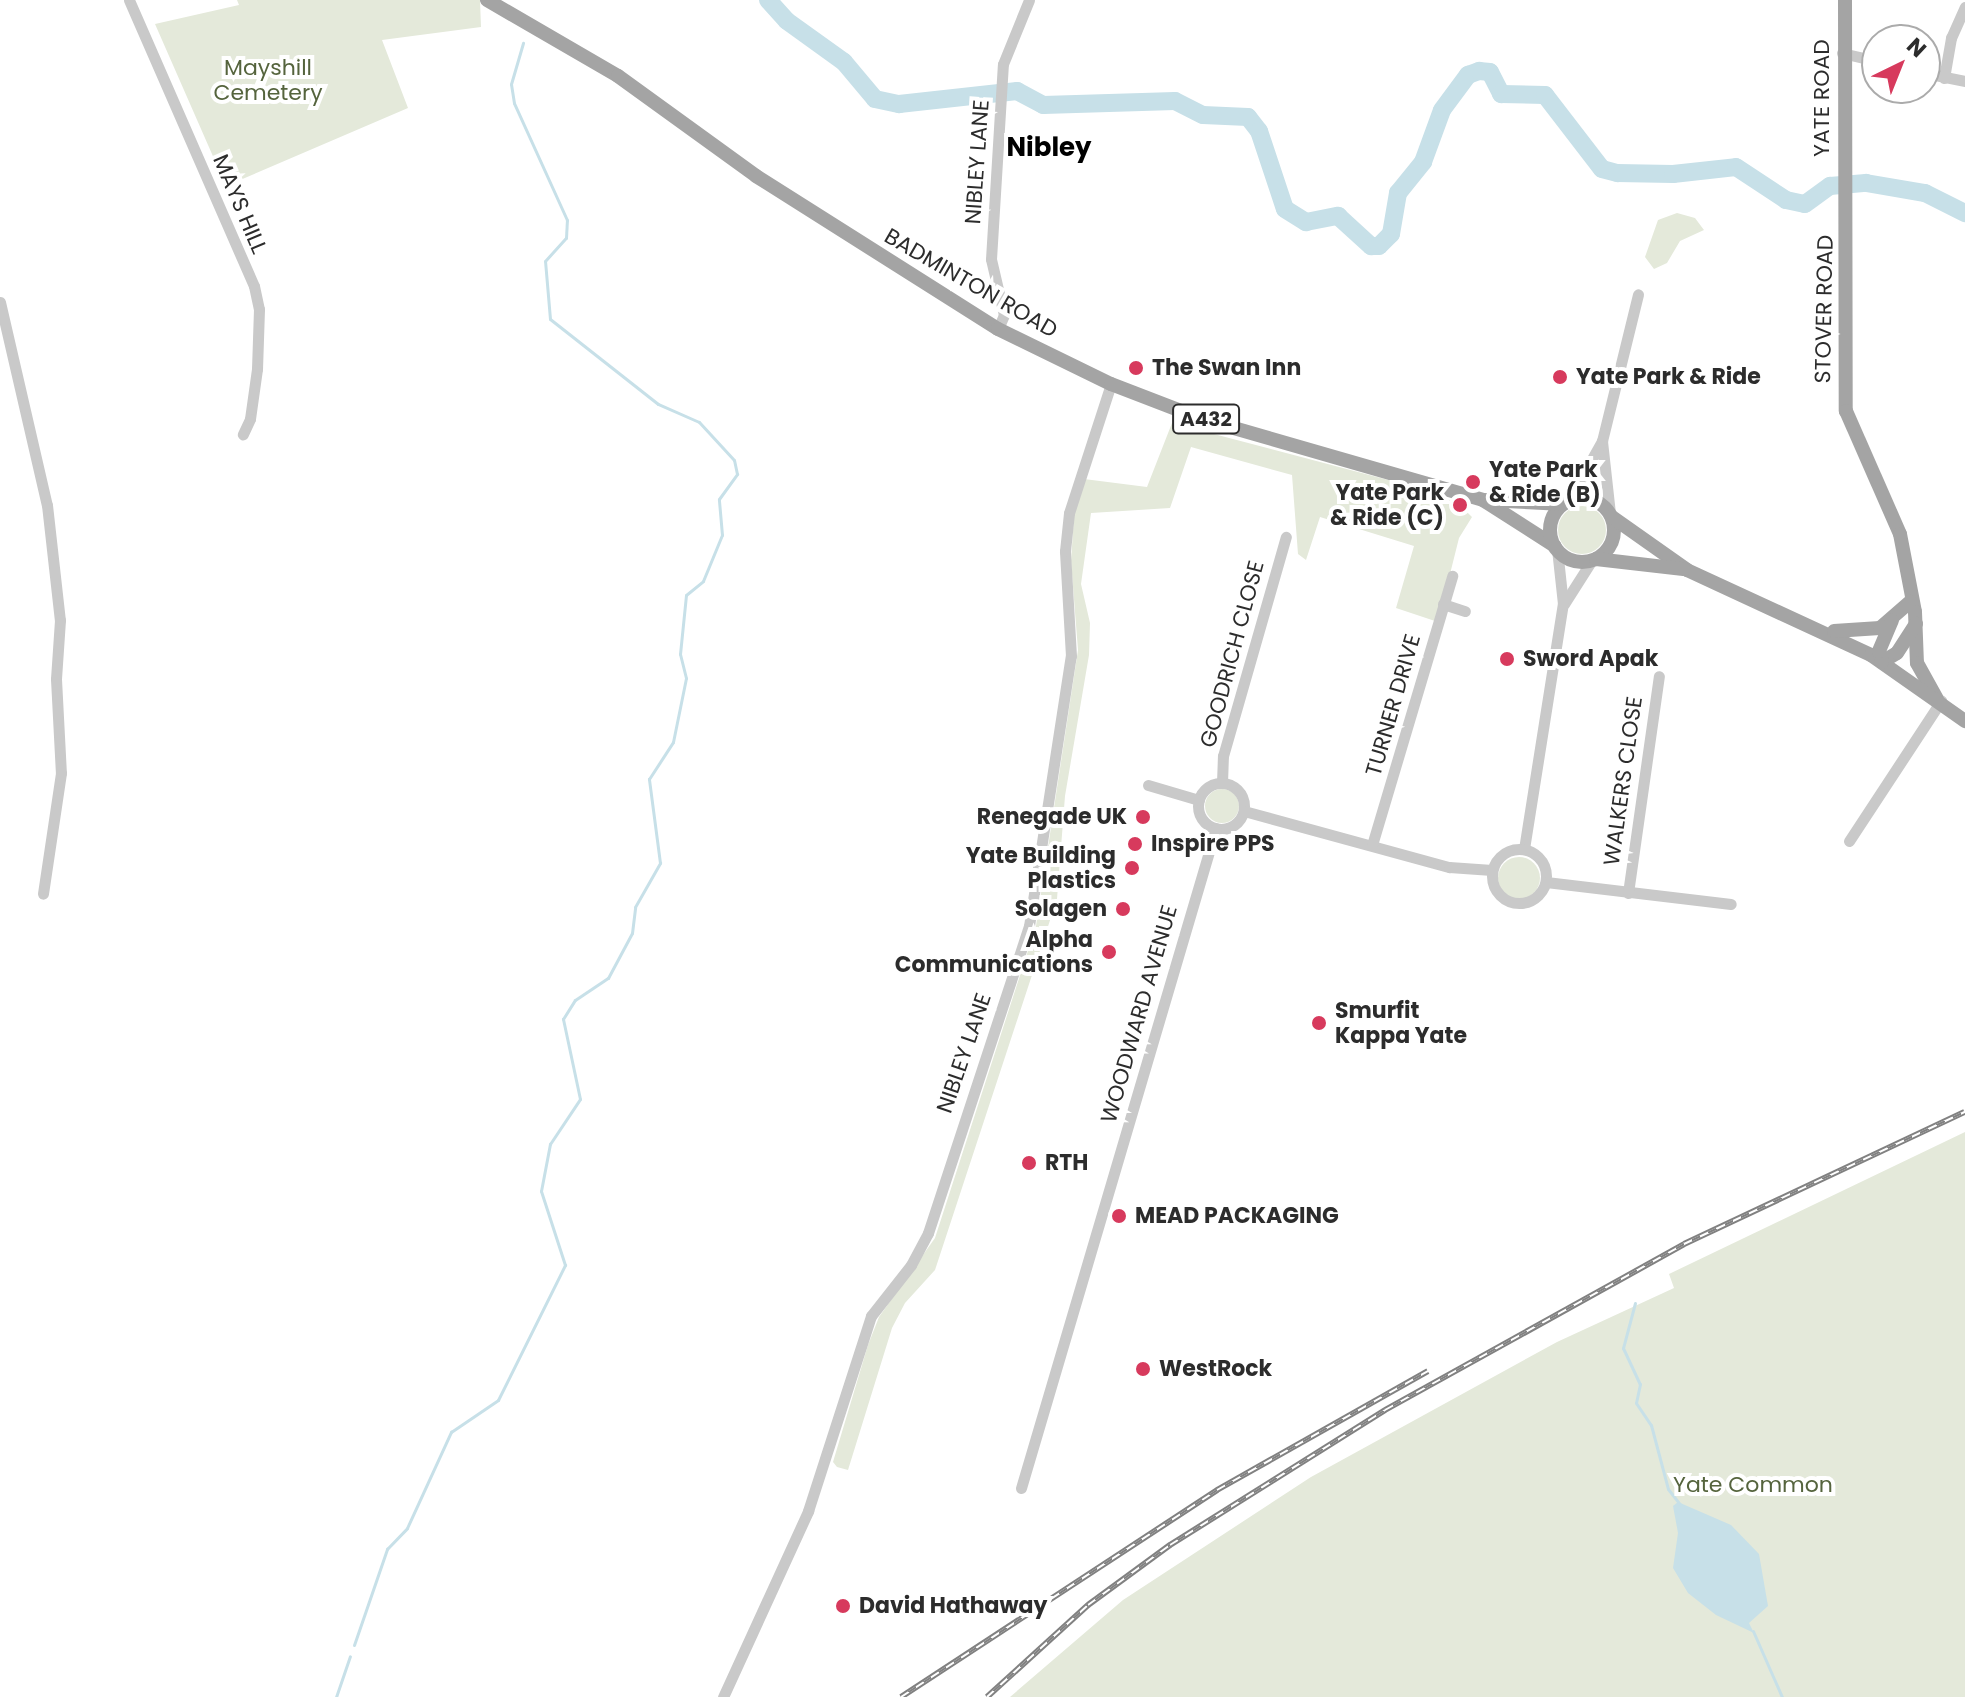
<!DOCTYPE html>
<html>
<head>
<meta charset="utf-8">
<style>
  body { margin:0 }
  #map { position:relative; width:1965px; height:1697px; overflow:hidden; background:#fff; font-family:Poppins,sans-serif }
  div>[style] { position:absolute }
  .green>* { inset:0; background:#e4e9da }
  .round { border-radius:50% }
  .water>* { inset:0; background:#c7e0e8 }
  .stream>* { height:3px; margin:-1.5px; padding:0 1.5px; transform-origin:1.5px; border-radius:1.5px; background:#c7e0e8 }
  .river>* { height:18px; margin:-9px; padding:0 9px; transform-origin:9px; border-radius:9px; background:#c7e0e8 }
  .minor>* { height:11px; margin:-5.5px; padding:0 5.5px; transform-origin:5.5px; border-radius:5.5px; background:#c9c9c9 }
  .minor>.ring { margin:-5.5px; padding:0; box-sizing:content-box; background:none; border:11px solid #c9c9c9; border-radius:50% }
  .major>* { height:14px; margin:-7px; padding:0 7px; transform-origin:7px; border-radius:7px; background:#a4a4a4 }
  .major>.ring { margin:-7px; padding:0; box-sizing:content-box; background:none; border:14px solid #a4a4a4; border-radius:50% }
  .rail>* { height:6px; margin-top:-3px; transform-origin:0; background:repeating-linear-gradient(90deg,#fff 0 9px,#818181 0 18px); box-sizing:border-box; border-block:2px solid #818181 }
  .dots>* { width:22px; height:22px; translate:-50% -50%; box-sizing:border-box; border:4px solid #fff; border-radius:50% }
  span { translate:-50% -50%; white-space:nowrap; text-align:center; line-height:1.15; -webkit-text-stroke:8px #fff; paint-order:stroke }
  .shield-label span { padding:2px 6px; background:#fff; border:2px solid; border-radius:6px; -webkit-text-stroke-width:0 }
  .shield-label { font-size:20px; color:#2c2c2c; font-weight:700 }
  .park-label { font-size:22px; color:#55643d }
  .street-label { font-size:22px; color:#2c2c2c }
  .poi-label { font-size:22px; color:#2c2c2c; font-weight:700 }
  .left { translate:0 -50%; text-align:left }
  .right { translate:-100% -50%; text-align:right }
  .quarter-label { font-size:26px; color:#000; font-weight:700 }
  .north { position:absolute; left:1861px; top:24px; width:80px; height:80px; box-sizing:border-box; background:#fff; border:2px solid #ababab; border-radius:50%; rotate:43deg; font-size:22px; font-weight:700; line-height:32px; text-align:center; color:#2c2c2c }
  .north::after { content:''; display:block; margin:auto; width:28px; height:36px; background:#d73a5d; clip-path:polygon(50% 0,100% 100%,50% 72%,0 100%) }
</style>
</head>
<body>
<div id="map">
  <div class="green">
    <i style="clip-path:polygon(237px 0,480px 0,481px 27px,382px 40px,408px 108px,226px 186px,155px 24px,239px 5px)"></i>
    <i style="clip-path:polygon(1677px 213px,1695px 218px,1704px 230px,1680px 241px,1667px 263px,1654px 269px,1645px 257px,1658px 220px)"></i>
    <i style="clip-path:polygon(1172px 423px,1411px 486px,1458px 503px,1472px 517px,1459px 538px,1438px 622px,1396px 608px,1414px 546px,1320px 517px,1306px 560px,1298px 554px,1292px 475px,1191px 447px,1170px 508px,1091px 513px,1081px 584px,1090px 623px,1089px 655px,1065px 796px,1057px 899px,935px 1270px,905px 1303px,892px 1328px,848px 1470px,837px 1467px,833px 1462px,868px 1345px,879px 1317px,935px 1238px,1036px 926px,1078px 650px,1071px 561px,1075px 502px,1084px 479px,1147px 487px)"></i>
    <i class="round" style="left:1558px;top:506px;width:48px;height:48px"></i>
    <i class="round" style="left:1205px;top:789px;width:34px;height:34px"></i>
    <i class="round" style="left:1498px;top:857px;width:42px;height:42px"></i>
    <i style="clip-path:polygon(1965px 1132px,1965px 1697px,1010px 1697px,1123px 1600px,1311px 1477px,1557px 1342px,1674px 1288px,1669px 1274px)"></i>
  </div>
  <div class="water">
    <i style="clip-path:polygon(1678px 1502px,1731px 1525px,1759px 1554px,1768px 1606px,1749px 1623px,1754px 1633px,1716px 1615px,1688px 1593px,1673px 1568px,1678px 1533px,1673px 1506px)"></i>
  </div>
  <div class="stream">
    <i style="left:1635px;top:1303px;width:47px;rotate:104.9deg"></i>
    <i style="left:1623px;top:1348px;width:40px;rotate:65deg"></i>
    <i style="left:1640px;top:1384px;width:19px;rotate:102deg"></i>
    <i style="left:1636px;top:1403px;width:27px;rotate:56deg"></i>
    <i style="left:1651px;top:1425px;width:66px;rotate:75.1deg"></i>
    <i style="left:1668px;top:1489px;width:23px;rotate:52deg"></i>
    <i style="left:1753px;top:1631px;width:72px;rotate:66.3deg"></i>
    <i style="left:354px;top:1645px;width:102px;rotate:-71deg"></i>
    <i style="left:387px;top:1549px;width:29px;rotate:-46deg"></i>
    <i style="left:407px;top:1528px;width:106px;rotate:-65.4deg"></i>
    <i style="left:451px;top:1432px;width:57px;rotate:-34.2deg"></i>
    <i style="left:498px;top:1400px;width:151px;rotate:-63.6deg"></i>
    <i style="left:565px;top:1265px;width:78px;rotate:-108deg"></i>
    <i style="left:541px;top:1191px;width:48px;rotate:-79.2deg"></i>
    <i style="left:550px;top:1144px;width:54px;rotate:-56.3deg"></i>
    <i style="left:580px;top:1099px;width:82px;rotate:-102deg"></i>
    <i style="left:563px;top:1019px;width:22px;rotate:-58deg"></i>
    <i style="left:575px;top:1000px;width:40px;rotate:-34deg"></i>
    <i style="left:608px;top:978px;width:51px;rotate:-61.9deg"></i>
    <i style="left:632px;top:933px;width:26px;rotate:-83deg"></i>
    <i style="left:635px;top:907px;width:51px;rotate:-60.4deg"></i>
    <i style="left:660px;top:863px;width:85px;rotate:-97.5deg"></i>
    <i style="left:649px;top:779px;width:44px;rotate:-57deg"></i>
    <i style="left:673px;top:742px;width:65px;rotate:-78.5deg"></i>
    <i style="left:686px;top:678px;width:25px;rotate:-104deg"></i>
    <i style="left:680px;top:654px;width:59px;rotate:-84.2deg"></i>
    <i style="left:686px;top:595px;width:22px;rotate:-39deg"></i>
    <i style="left:703px;top:581px;width:50px;rotate:-67.6deg"></i>
    <i style="left:722px;top:535px;width:36px;rotate:-95deg"></i>
    <i style="left:719px;top:499px;width:31px;rotate:-54deg"></i>
    <i style="left:737px;top:474px;width:14px;rotate:-102deg"></i>
    <i style="left:734px;top:460px;width:52px;rotate:-132.6deg"></i>
    <i style="left:699px;top:422px;width:45px;rotate:-156.3deg"></i>
    <i style="left:658px;top:404px;width:137px;rotate:-141.8deg"></i>
    <i style="left:550px;top:319px;width:58px;rotate:-94.9deg"></i>
    <i style="left:545px;top:261px;width:31px;rotate:-48deg"></i>
    <i style="left:566px;top:238px;width:18px;rotate:-87deg"></i>
    <i style="left:567px;top:220px;width:128px;rotate:-114.4deg"></i>
    <i style="left:514px;top:103px;width:19px;rotate:-99deg"></i>
    <i style="left:511px;top:84px;width:43px;rotate:-73.7deg"></i>
    <i style="left:336px;top:1697px;width:43px;rotate:-71.1deg"></i>
  </div>
  <div class="river">
    <i style="left:768px;top:0;width:28px;rotate:48deg"></i>
    <i style="left:787px;top:21px;width:70px;rotate:35.7deg"></i>
    <i style="left:844px;top:62px;width:48px;rotate:50deg"></i>
    <i style="left:875px;top:99px;width:25px;rotate:12deg"></i>
    <i style="left:899px;top:104px;width:119px;rotate:-6.3deg"></i>
    <i style="left:1017px;top:91px;width:30px;rotate:28deg"></i>
    <i style="left:1043px;top:105px;width:132px;rotate:-1.7deg"></i>
    <i style="left:1175px;top:101px;width:31px;rotate:27deg"></i>
    <i style="left:1203px;top:115px;width:45px;rotate:2.5deg"></i>
    <i style="left:1248px;top:117px;width:18px;rotate:52deg"></i>
    <i style="left:1259px;top:131px;width:82px;rotate:71.6deg"></i>
    <i style="left:1285px;top:209px;width:25px;rotate:32deg"></i>
    <i style="left:1306px;top:222px;width:33px;rotate:-11deg"></i>
    <i style="left:1338px;top:216px;width:45px;rotate:42.3deg"></i>
    <i style="left:1371px;top:246px;width:8px"></i>
    <i style="left:1379px;top:246px;width:17px;rotate:-45deg"></i>
    <i style="left:1391px;top:234px;width:42px;rotate:-80.3deg"></i>
    <i style="left:1398px;top:193px;width:40px;rotate:-51deg"></i>
    <i style="left:1423px;top:162px;width:55px;rotate:-69.9deg"></i>
    <i style="left:1442px;top:110px;width:44px;rotate:-53.4deg"></i>
    <i style="left:1468px;top:75px;width:12px;rotate:-20deg"></i>
    <i style="left:1479px;top:71px;width:11px;rotate:5deg"></i>
    <i style="left:1490px;top:72px;width:25px;rotate:63deg"></i>
    <i style="left:1501px;top:94px;width:44px;rotate:1.3deg"></i>
    <i style="left:1545px;top:95px;width:93px;rotate:52.4deg"></i>
    <i style="left:1602px;top:169px;width:16px;rotate:15deg"></i>
    <i style="left:1617px;top:173px;width:56px;rotate:1deg"></i>
    <i style="left:1673px;top:174px;width:63px;rotate:-6.3deg"></i>
    <i style="left:1736px;top:167px;width:60px;rotate:33.4deg"></i>
    <i style="left:1786px;top:200px;width:19px;rotate:12deg"></i>
    <i style="left:1805px;top:204px;width:31px;rotate:-36deg"></i>
    <i style="left:1830px;top:186px;width:36px;rotate:-5deg"></i>
    <i style="left:1866px;top:183px;width:60px;rotate:9.6deg"></i>
    <i style="left:1925px;top:193px;width:45px;rotate:26.6deg"></i>
  </div>
  <div class="minor">
    <i style="left:129px;top:0;width:312px;rotate:66.4deg"></i>
    <i style="left:254px;top:286px;width:24px;rotate:78deg"></i>
    <i style="left:259px;top:309px;width:60px;rotate:91.9deg"></i>
    <i style="left:257px;top:369px;width:50px;rotate:98deg"></i>
    <i style="left:250px;top:419px;width:17px;rotate:115deg"></i>
    <i style="left:1842px;top:53px;width:36px;rotate:13deg"></i>
    <i style="left:1925px;top:73px;width:41px;rotate:11.3deg"></i>
    <i style="left:1944px;top:78px;width:41px;rotate:-80.1deg"></i>
    <i style="left:1951px;top:38px;width:34px;rotate:-66deg"></i>
    <i style="left:0;top:302px;width:208px;rotate:77deg"></i>
    <i style="left:47px;top:505px;width:116px;rotate:83.6deg"></i>
    <i style="left:60px;top:620px;width:59px;rotate:93.9deg"></i>
    <i style="left:56px;top:679px;width:94px;rotate:87deg"></i>
    <i style="left:61px;top:773px;width:122px;rotate:98.5deg"></i>
    <i style="left:998px;top:329px;width:15px;rotate:-67deg"></i>
    <i style="left:1004px;top:315px;width:57px;rotate:-103.1deg"></i>
    <i style="left:991px;top:259px;width:195px;rotate:-86.5deg"></i>
    <i style="left:1003px;top:64px;width:69px;rotate:-67.9deg"></i>
    <i style="left:1602px;top:441px;width:72px;rotate:83.7deg"></i>
    <i style="left:1569px;top:500px;width:68px;rotate:-60.8deg"></i>
    <i style="left:1602px;top:441px;width:151px;rotate:-76.2deg"></i>
    <i style="left:1443px;top:604px;width:23px;rotate:18deg"></i>
    <i style="left:1564px;top:604px;width:52px;rotate:-57.5deg"></i>
    <i style="left:1222px;top:783px;width:27px;rotate:-88deg"></i>
    <i style="left:1223px;top:756px;width:228px;rotate:-74deg"></i>
    <i class="ring" style="left:1198px;top:783px;width:35px;height:35px"></i>
    <i style="left:1148px;top:785px;width:53px;rotate:16.4deg"></i>
    <i style="left:1244px;top:811px;width:213px;rotate:15.3deg"></i>
    <i style="left:1449px;top:867px;width:43px;rotate:4deg"></i>
    <i style="left:1849px;top:841px;width:168px;rotate:-56.7deg"></i>
    <i style="left:1372px;top:845px;width:281px;rotate:-73.4deg"></i>
    <i style="left:1524px;top:849px;width:248px;rotate:-81deg"></i>
    <i style="left:1563px;top:604px;width:55px;rotate:-96.2deg"></i>
    <i class="ring" style="left:1492px;top:849px;width:43px;height:43px"></i>
    <i style="left:1546px;top:882px;width:186px;rotate:6.8deg"></i>
    <i style="left:1628px;top:893px;width:219px;rotate:-81.9deg"></i>
    <i style="left:1021px;top:1488px;width:688px;rotate:-73.54deg"></i>
    <i style="left:723px;top:1697px;width:205px;rotate:-65.4deg"></i>
    <i style="left:808px;top:1511px;width:205px;rotate:-72.1deg"></i>
    <i style="left:871px;top:1316px;width:65px;rotate:-51.9deg"></i>
    <i style="left:911px;top:1265px;width:36px;rotate:-62deg"></i>
    <i style="left:928px;top:1233px;width:323px;rotate:-71.8deg"></i>
    <i style="left:1029px;top:926px;width:273px;rotate:-81.2deg"></i>
    <i style="left:1071px;top:656px;width:105px;rotate:-93.3deg"></i>
    <i style="left:1065px;top:551px;width:38px;rotate:-84deg"></i>
    <i style="left:1069px;top:513px;width:136px;rotate:-72deg"></i>
  </div>
  <div class="major">
    <i style="left:487px;top:0;width:151px;rotate:30.1deg"></i>
    <i style="left:618px;top:76px;width:170px;rotate:35.9deg"></i>
    <i style="left:756px;top:176px;width:286px;rotate:32.3deg"></i>
    <i style="left:998px;top:329px;width:126px;rotate:26deg"></i>
    <i style="left:1111px;top:384px;width:94px;rotate:21.1deg"></i>
    <i style="left:1199px;top:418px;width:296px;rotate:16.1deg"></i>
    <i style="left:1483px;top:500px;width:85px;rotate:32.6deg"></i>
    <i style="left:1845px;top:0;width:411px;rotate:89.9deg"></i>
    <i style="left:1846px;top:411px;width:134px;rotate:66.3deg"></i>
    <i style="left:1900px;top:534px;width:79px;rotate:79.1deg"></i>
    <i style="left:1915px;top:612px;width:51px;rotate:87.8deg"></i>
    <i style="left:1917px;top:663px;width:41px;rotate:60.9deg"></i>
    <i class="ring" style="left:1550px;top:498px;width:50px;height:50px"></i>
    <i style="left:1487px;top:500px;width:76px;rotate:3deg"></i>
    <i style="left:1612px;top:517px;width:92px;rotate:35.2deg"></i>
    <i style="left:1687px;top:570px;width:203px;rotate:24.8deg"></i>
    <i style="left:1871px;top:655px;width:115px;rotate:35.1deg"></i>
    <i style="left:1596px;top:559px;width:88px;rotate:6.6deg"></i>
    <i style="left:1834px;top:631px;width:46px;rotate:-3.7deg"></i>
    <i style="left:1880px;top:628px;width:40px;rotate:-41deg"></i>
    <i style="left:1882px;top:662px;width:17px;rotate:-31deg"></i>
    <i style="left:1897px;top:653px;width:35px;rotate:-57deg"></i>
    <i style="left:1882px;top:662px;width:11px;rotate:-105deg"></i>
    <i style="left:1879px;top:651px;width:33px;rotate:-67deg"></i>
  </div>
  <div class="rail">
    <i style="left:901px;top:1697px;width:378px;rotate:-33.2deg"></i>
    <i style="left:1217px;top:1490px;width:242px;rotate:-29.4deg"></i>
    <i style="left:987px;top:1697px;width:137px;rotate:-42.3deg"></i>
    <i style="left:1088px;top:1605px;width:102px;rotate:-36.2deg"></i>
    <i style="left:1170px;top:1545px;width:254px;rotate:-32.1deg"></i>
    <i style="left:1385px;top:1410px;width:342px;rotate:-29deg"></i>
    <i style="left:1684px;top:1244px;width:310px;rotate:-25.2deg"></i>
  </div>
  <div class="dots">
    <i style="left:1136px;top:368px;background:#d73a5d"></i>
    <i style="left:1560px;top:377px;background:#d73a5d"></i>
    <i style="left:1473px;top:482px;background:#d73a5d"></i>
    <i style="left:1460px;top:505px;background:#d73a5d"></i>
    <i style="left:1507px;top:659px;background:#d73a5d"></i>
    <i style="left:1143px;top:817px;background:#d73a5d"></i>
    <i style="left:1135px;top:844px;background:#d73a5d"></i>
    <i style="left:1132px;top:868px;background:#d73a5d"></i>
    <i style="left:1123px;top:909px;background:#d73a5d"></i>
    <i style="left:1109px;top:952px;background:#d73a5d"></i>
    <i style="left:1319px;top:1023px;background:#d73a5d"></i>
    <i style="left:1029px;top:1163px;background:#d73a5d"></i>
    <i style="left:1119px;top:1216px;background:#d73a5d"></i>
    <i style="left:1143px;top:1369px;background:#d73a5d"></i>
    <i style="left:843px;top:1606px;background:#d73a5d"></i>
  </div>
  <div class="shield-label">
    <span style="left:1206px;top:419px">A432</span>
  </div>
  <div class="park-label">
    <span style="left:268px;top:80px">Mayshill<br>Cemetery</span>
    <span style="left:1753px;top:1485px">Yate Common</span>
  </div>
  <div class="street-label">
    <span style="left:1822px;top:98px;rotate:-90deg">YATE ROAD</span>
    <span style="left:977px;top:162px;rotate:-86deg">NIBLEY LANE</span>
    <span style="left:240px;top:204px;rotate:67deg">MAYS HILL</span>
    <span style="left:971px;top:283px;rotate:30deg">BADMINTON ROAD</span>
    <span style="left:1824px;top:309px;rotate:-89deg">STOVER ROAD</span>
    <span style="left:1232px;top:654px;rotate:-75deg">GOODRICH CLOSE</span>
    <span style="left:1393px;top:705px;rotate:-74deg">TURNER DRIVE</span>
    <span style="left:1623px;top:781px;rotate:-82deg">WALKERS CLOSE</span>
    <span style="left:1139px;top:1014px;rotate:-74deg">WOODWARD AVENUE</span>
    <span style="left:964px;top:1053px;rotate:-71deg">NIBLEY LANE</span>
  </div>
  <div class="poi-label">
    <span class="left" style="left:1152px;top:368px">The Swan Inn</span>
    <span class="left" style="left:1576px;top:377px">Yate Park &amp; Ride</span>
    <span class="left" style="left:1489px;top:482px">Yate Park<br>&amp; Ride (B)</span>
    <span class="right" style="left:1444px;top:505px">Yate Park<br>&amp; Ride (C)</span>
    <span class="left" style="left:1523px;top:659px">Sword Apak</span>
    <span class="right" style="left:1127px;top:817px">Renegade UK</span>
    <span class="left" style="left:1151px;top:844px">Inspire PPS</span>
    <span class="right" style="left:1116px;top:868px">Yate Building<br>Plastics</span>
    <span class="right" style="left:1107px;top:909px">Solagen</span>
    <span class="right" style="left:1093px;top:952px">Alpha<br>Communications</span>
    <span class="left" style="left:1335px;top:1023px">Smurfit<br>Kappa Yate</span>
    <span class="left" style="left:1045px;top:1163px">RTH</span>
    <span class="left" style="left:1135px;top:1216px">MEAD PACKAGING</span>
    <span class="left" style="left:1159px;top:1369px">WestRock</span>
    <span class="left" style="left:859px;top:1606px">David Hathaway</span>
  </div>
  <div class="quarter-label">
    <span style="left:1049px;top:148px">Nibley</span>
  </div>
  <div class="north">N</div>
</div>
</body>
</html>
